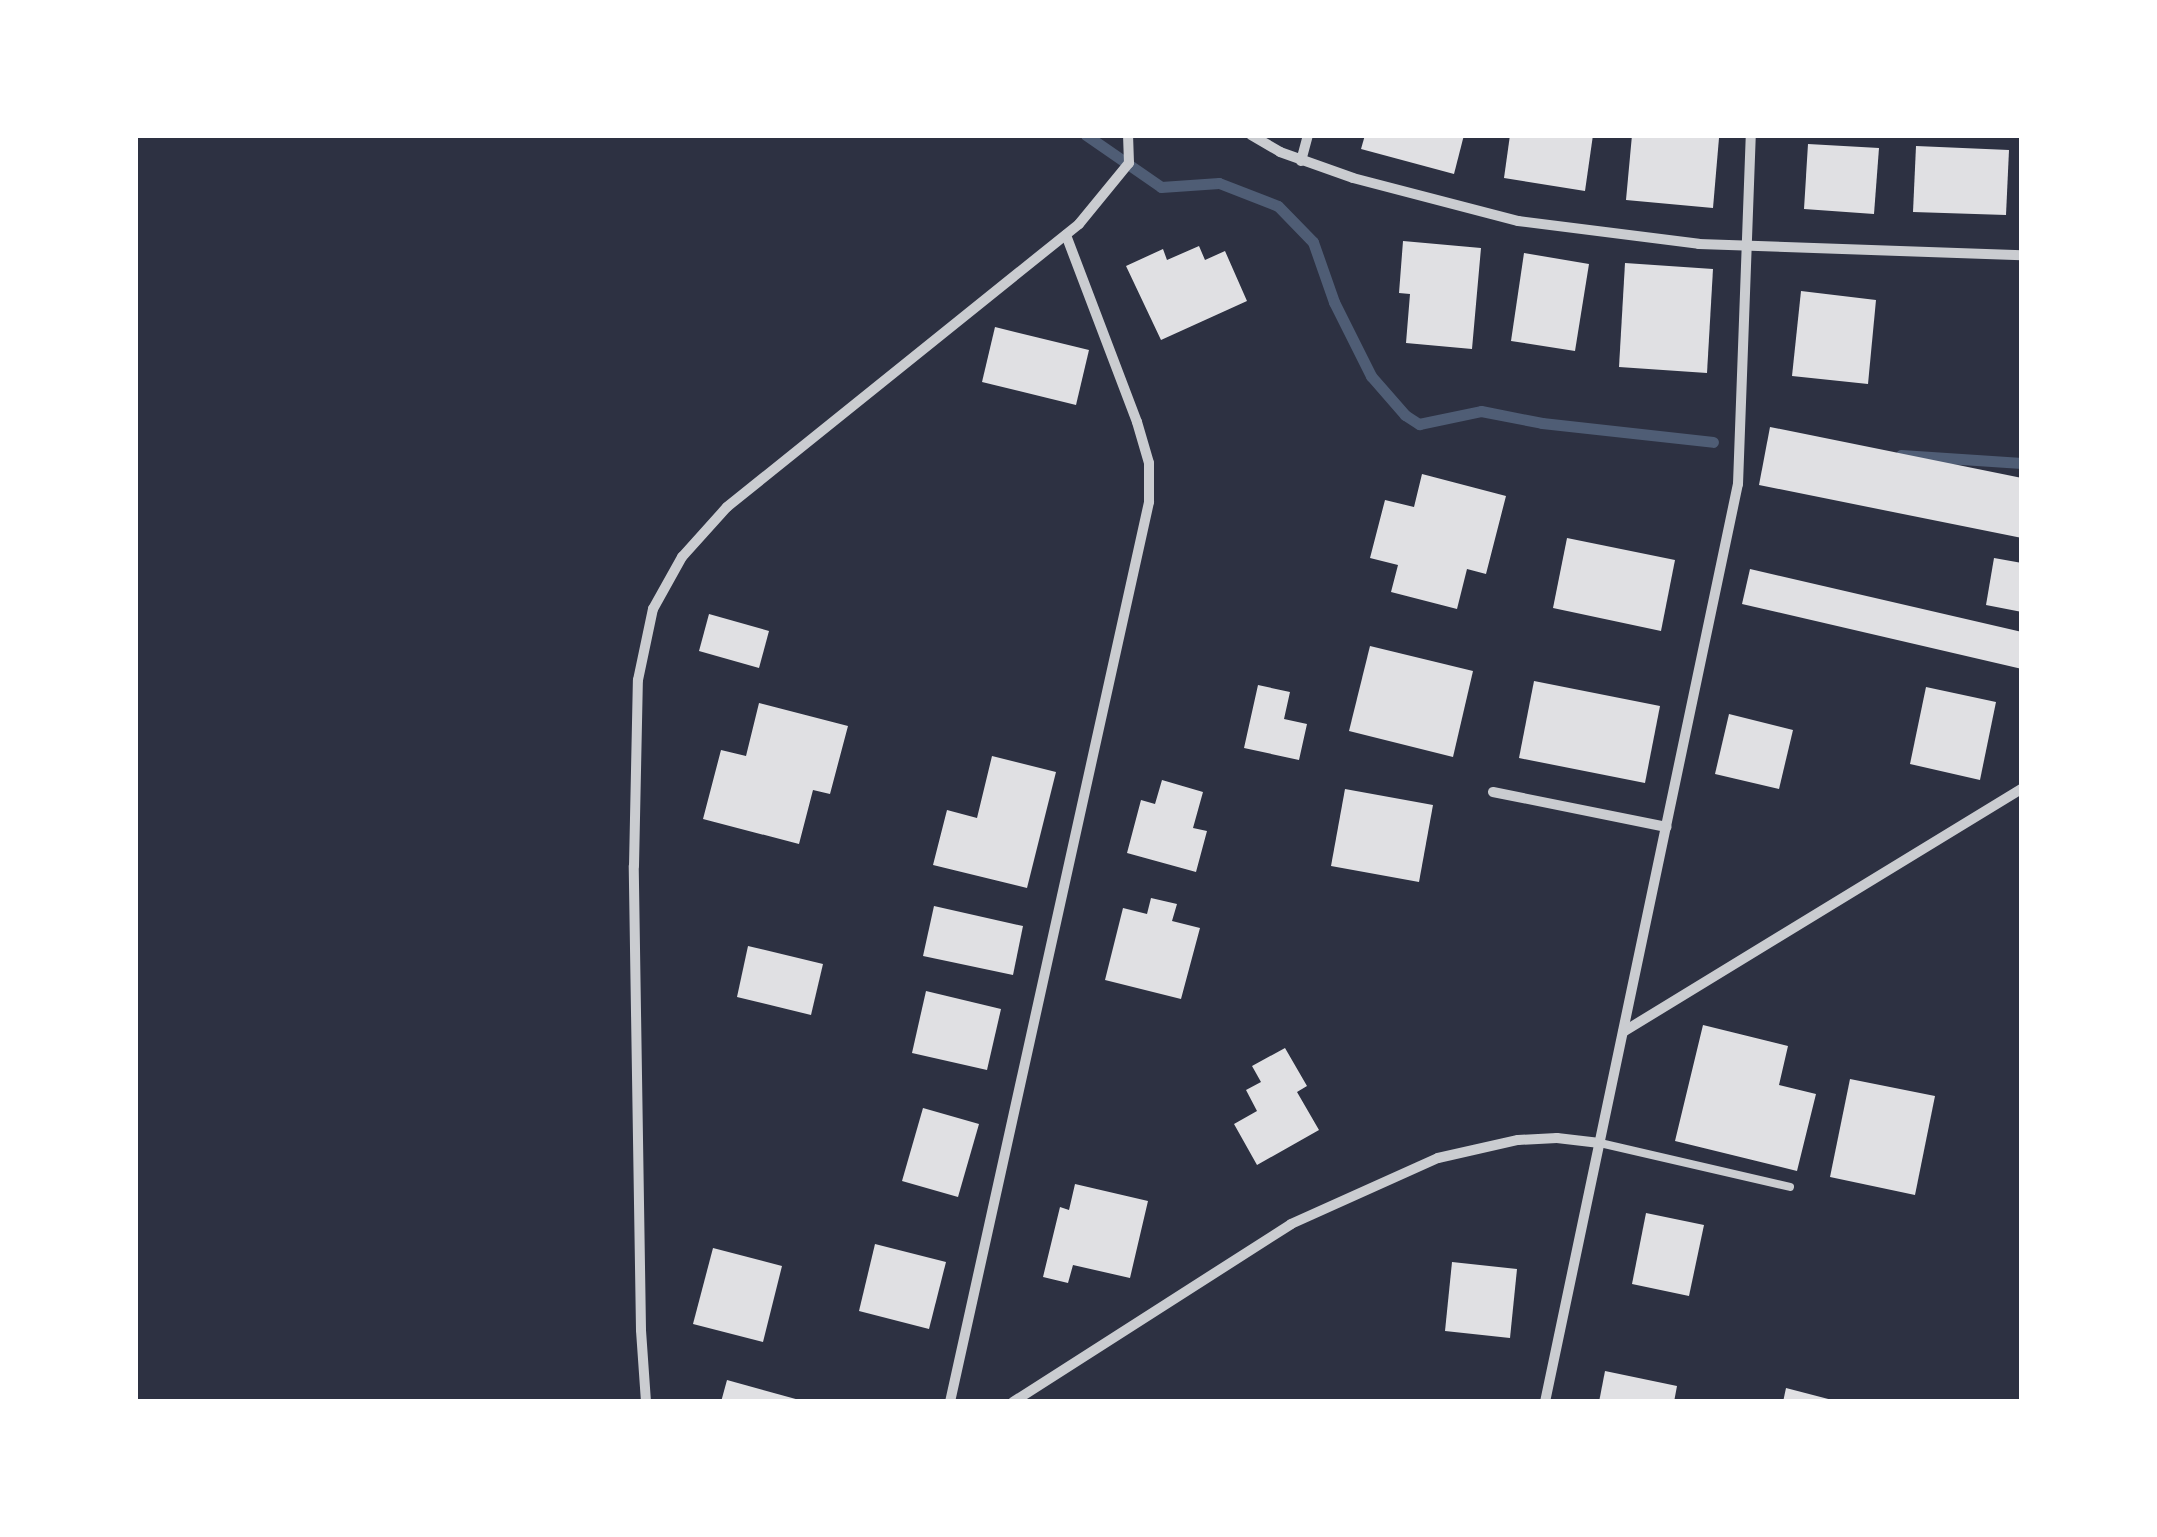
<!DOCTYPE html>
<html>
<head>
<meta charset="utf-8">
<style>
  body { margin:0 }
  #map { position:relative; width:2157px; height:1537px; overflow:hidden; background:#2d3142; font-family:Ubuntu,sans-serif }
  div>[style] { position:absolute }
  .stream>* { height:11px; margin:-5.5px; padding:0 5.5px; transform-origin:5.5px; border-radius:5.5px; background:#4f5d75 }
  .building>* { inset:0; background:#e0e0e3 }
  .service>* { height:8px; margin:-4px; padding:0 4px; transform-origin:4px; border-radius:4px; background:#caccd0 }
  .minor>* { height:10px; margin:-5px; padding:0 5px; transform-origin:5px; border-radius:5px; background:#caccd0 }
  span { translate:-50% -50%; white-space:nowrap; text-align:center; line-height:1.15; -webkit-text-stroke:9px #fff; paint-order:stroke }
  .frame { position:absolute; inset:0; border:138px solid #fff; pointer-events:none }
</style>
</head>
<body>
<div id="map">
  <div class="stream">
    <i style="left:1086px;top:135px;width:91px;rotate:34.7deg"></i>
    <i style="left:1161px;top:187px;width:58px;rotate:-3.9deg"></i>
    <i style="left:1219px;top:183px;width:63px;rotate:21.3deg"></i>
    <i style="left:1278px;top:206px;width:50px;rotate:45.8deg"></i>
    <i style="left:1313px;top:242px;width:64px;rotate:70.7deg"></i>
    <i style="left:1334px;top:302px;width:83px;rotate:63.4deg"></i>
    <i style="left:1371px;top:376px;width:52px;rotate:48.9deg"></i>
    <i style="left:1405px;top:415px;width:17px;rotate:33deg"></i>
    <i style="left:1419px;top:424px;width:63px;rotate:-11.8deg"></i>
    <i style="left:1481px;top:411px;width:62px;rotate:11.1deg"></i>
    <i style="left:1542px;top:423px;width:172px;rotate:6.3deg"></i>
    <i style="left:1901px;top:455px;width:121px;rotate:3.8deg"></i>
  </div>
  <div class="building">
    <i style="clip-path:polygon(1365px 135px,1464px 135px,1454px 174px,1361px 149px)"></i>
    <i style="clip-path:polygon(1510px 135px,1593px 135px,1585px 191px,1504px 178px)"></i>
    <i style="clip-path:polygon(1632px 135px,1719px 138px,1713px 208px,1626px 200px)"></i>
    <i style="clip-path:polygon(1808px 144px,1879px 148px,1874px 214px,1804px 209px)"></i>
    <i style="clip-path:polygon(1916px 146px,2009px 150px,2006px 215px,1913px 212px)"></i>
    <i style="clip-path:polygon(1403px 241px,1481px 248px,1472px 349px,1406px 343px,1410px 294px,1399px 293px)"></i>
    <i style="clip-path:polygon(1199px 246px,1205px 260px,1225px 251px,1247px 301px,1161px 340px,1126px 266px,1163px 249px,1167px 260px)"></i>
    <i style="clip-path:polygon(1524px 253px,1589px 264px,1575px 351px,1511px 341px)"></i>
    <i style="clip-path:polygon(1625px 263px,1713px 269px,1707px 373px,1619px 367px)"></i>
    <i style="clip-path:polygon(1801px 291px,1876px 300px,1868px 384px,1792px 376px)"></i>
    <i style="clip-path:polygon(995px 327px,1089px 350px,1076px 405px,982px 382px)"></i>
    <i style="clip-path:polygon(1770px 427px,2022px 478px,2022px 538px,1759px 485px)"></i>
    <i style="clip-path:polygon(1422px 474px,1506px 496px,1486px 574px,1467px 569px,1457px 609px,1391px 592px,1398px 565px,1370px 558px,1385px 500px,1414px 507px)"></i>
    <i style="clip-path:polygon(1567px 538px,1675px 560px,1661px 631px,1553px 608px)"></i>
    <i style="clip-path:polygon(1994px 558px,2022px 563px,2022px 612px,1986px 605px)"></i>
    <i style="clip-path:polygon(1750px 569px,2022px 632px,2022px 669px,1742px 604px)"></i>
    <i style="clip-path:polygon(709px 614px,769px 631px,759px 668px,699px 651px)"></i>
    <i style="clip-path:polygon(1370px 646px,1473px 671px,1453px 757px,1349px 731px)"></i>
    <i style="clip-path:polygon(1534px 681px,1660px 706px,1645px 783px,1519px 758px)"></i>
    <i style="clip-path:polygon(1258px 685px,1290px 692px,1284px 719px,1307px 724px,1299px 760px,1244px 748px)"></i>
    <i style="clip-path:polygon(1926px 687px,1996px 702px,1980px 780px,1910px 764px)"></i>
    <i style="clip-path:polygon(759px 703px,848px 726px,830px 794px,813px 790px,799px 844px,703px 819px,721px 750px,746px 756px)"></i>
    <i style="clip-path:polygon(1729px 714px,1793px 730px,1779px 789px,1715px 774px)"></i>
    <i style="clip-path:polygon(992px 756px,1056px 772px,1027px 888px,933px 865px,947px 810px,977px 818px)"></i>
    <i style="clip-path:polygon(1162px 780px,1203px 792px,1193px 828px,1207px 831px,1196px 872px,1127px 853px,1141px 800px,1155px 804px)"></i>
    <i style="clip-path:polygon(1345px 789px,1433px 805px,1419px 882px,1331px 866px)"></i>
    <i style="clip-path:polygon(1151px 898px,1177px 904px,1172px 921px,1200px 928px,1181px 999px,1105px 980px,1123px 908px,1147px 914px)"></i>
    <i style="clip-path:polygon(934px 906px,1023px 926px,1013px 975px,923px 956px)"></i>
    <i style="clip-path:polygon(748px 946px,823px 964px,811px 1015px,737px 997px)"></i>
    <i style="clip-path:polygon(926px 991px,1001px 1009px,987px 1070px,912px 1053px)"></i>
    <i style="clip-path:polygon(1703px 1025px,1788px 1046px,1779px 1085px,1816px 1094px,1797px 1171px,1675px 1141px)"></i>
    <i style="clip-path:polygon(1285px 1048px,1307px 1086px,1297px 1092px,1319px 1130px,1257px 1165px,1234px 1124px,1257px 1111px,1246px 1090px,1261px 1082px,1252px 1066px)"></i>
    <i style="clip-path:polygon(1850px 1079px,1935px 1096px,1915px 1195px,1830px 1177px)"></i>
    <i style="clip-path:polygon(923px 1108px,979px 1124px,958px 1197px,902px 1181px)"></i>
    <i style="clip-path:polygon(1075px 1184px,1148px 1201px,1130px 1278px,1073px 1265px,1068px 1283px,1043px 1277px,1060px 1207px,1069px 1210px)"></i>
    <i style="clip-path:polygon(1646px 1213px,1704px 1225px,1689px 1296px,1632px 1284px)"></i>
    <i style="clip-path:polygon(875px 1244px,946px 1262px,929px 1329px,859px 1311px)"></i>
    <i style="clip-path:polygon(713px 1248px,782px 1266px,763px 1342px,693px 1324px)"></i>
    <i style="clip-path:polygon(1452px 1262px,1517px 1269px,1510px 1338px,1445px 1331px)"></i>
    <i style="clip-path:polygon(1605px 1371px,1677px 1386px,1674px 1402px,1599px 1402px)"></i>
    <i style="clip-path:polygon(727px 1380px,803px 1401px,803px 1402px,721px 1402px)"></i>
    <i style="clip-path:polygon(1786px 1388px,1836px 1401px,1836px 1402px,1783px 1402px)"></i>
  </div>
  <div class="service">
    <i style="left:1600px;top:1143px;width:195px;rotate:13deg"></i>
  </div>
  <div class="minor">
    <i style="left:1251px;top:135px;width:34px;rotate:30deg"></i>
    <i style="left:1280px;top:152px;width:77px;rotate:19.6deg"></i>
    <i style="left:1353px;top:178px;width:171px;rotate:14.6deg"></i>
    <i style="left:1518px;top:221px;width:182px;rotate:7.2deg"></i>
    <i style="left:1699px;top:244px;width:323px;rotate:2deg"></i>
    <i style="left:1301px;top:161px;width:27px;rotate:-75deg"></i>
    <i style="left:1493px;top:792px;width:177px;rotate:11.4deg"></i>
    <i style="left:1623px;top:1032px;width:468px;rotate:-31.4deg"></i>
    <i style="left:646px;top:1402px;width:72px;rotate:-94deg"></i>
    <i style="left:641px;top:1330px;width:464px;rotate:-90.9deg"></i>
    <i style="left:634px;top:866px;width:186px;rotate:-88.8deg"></i>
    <i style="left:638px;top:680px;width:73px;rotate:-78.1deg"></i>
    <i style="left:653px;top:609px;width:60px;rotate:-60.9deg"></i>
    <i style="left:682px;top:557px;width:67px;rotate:-48deg"></i>
    <i style="left:727px;top:507px;width:452px;rotate:-38.8deg"></i>
    <i style="left:1079px;top:224px;width:79px;rotate:-50.7deg"></i>
    <i style="left:1129px;top:163px;width:28px;rotate:-92deg"></i>
    <i style="left:950px;top:1402px;width:922px;rotate:-77.53deg"></i>
    <i style="left:1149px;top:502px;width:39px;rotate:-90deg"></i>
    <i style="left:1149px;top:463px;width:43px;rotate:-106.3deg"></i>
    <i style="left:1137px;top:422px;width:200px;rotate:-110.8deg"></i>
    <i style="left:1013px;top:1402px;width:330px;rotate:-32.6deg"></i>
    <i style="left:1291px;top:1224px;width:161px;rotate:-24.2deg"></i>
    <i style="left:1438px;top:1158px;width:82px;rotate:-12.7deg"></i>
    <i style="left:1518px;top:1140px;width:39px;rotate:-3deg"></i>
    <i style="left:1557px;top:1138px;width:43px;rotate:6.6deg"></i>
    <i style="left:1545px;top:1402px;width:938px;rotate:-78.13deg"></i>
    <i style="left:1738px;top:484px;width:349px;rotate:-87.9deg"></i>
  </div>
  <div class="frame"></div>
</div>
</body>
</html>
